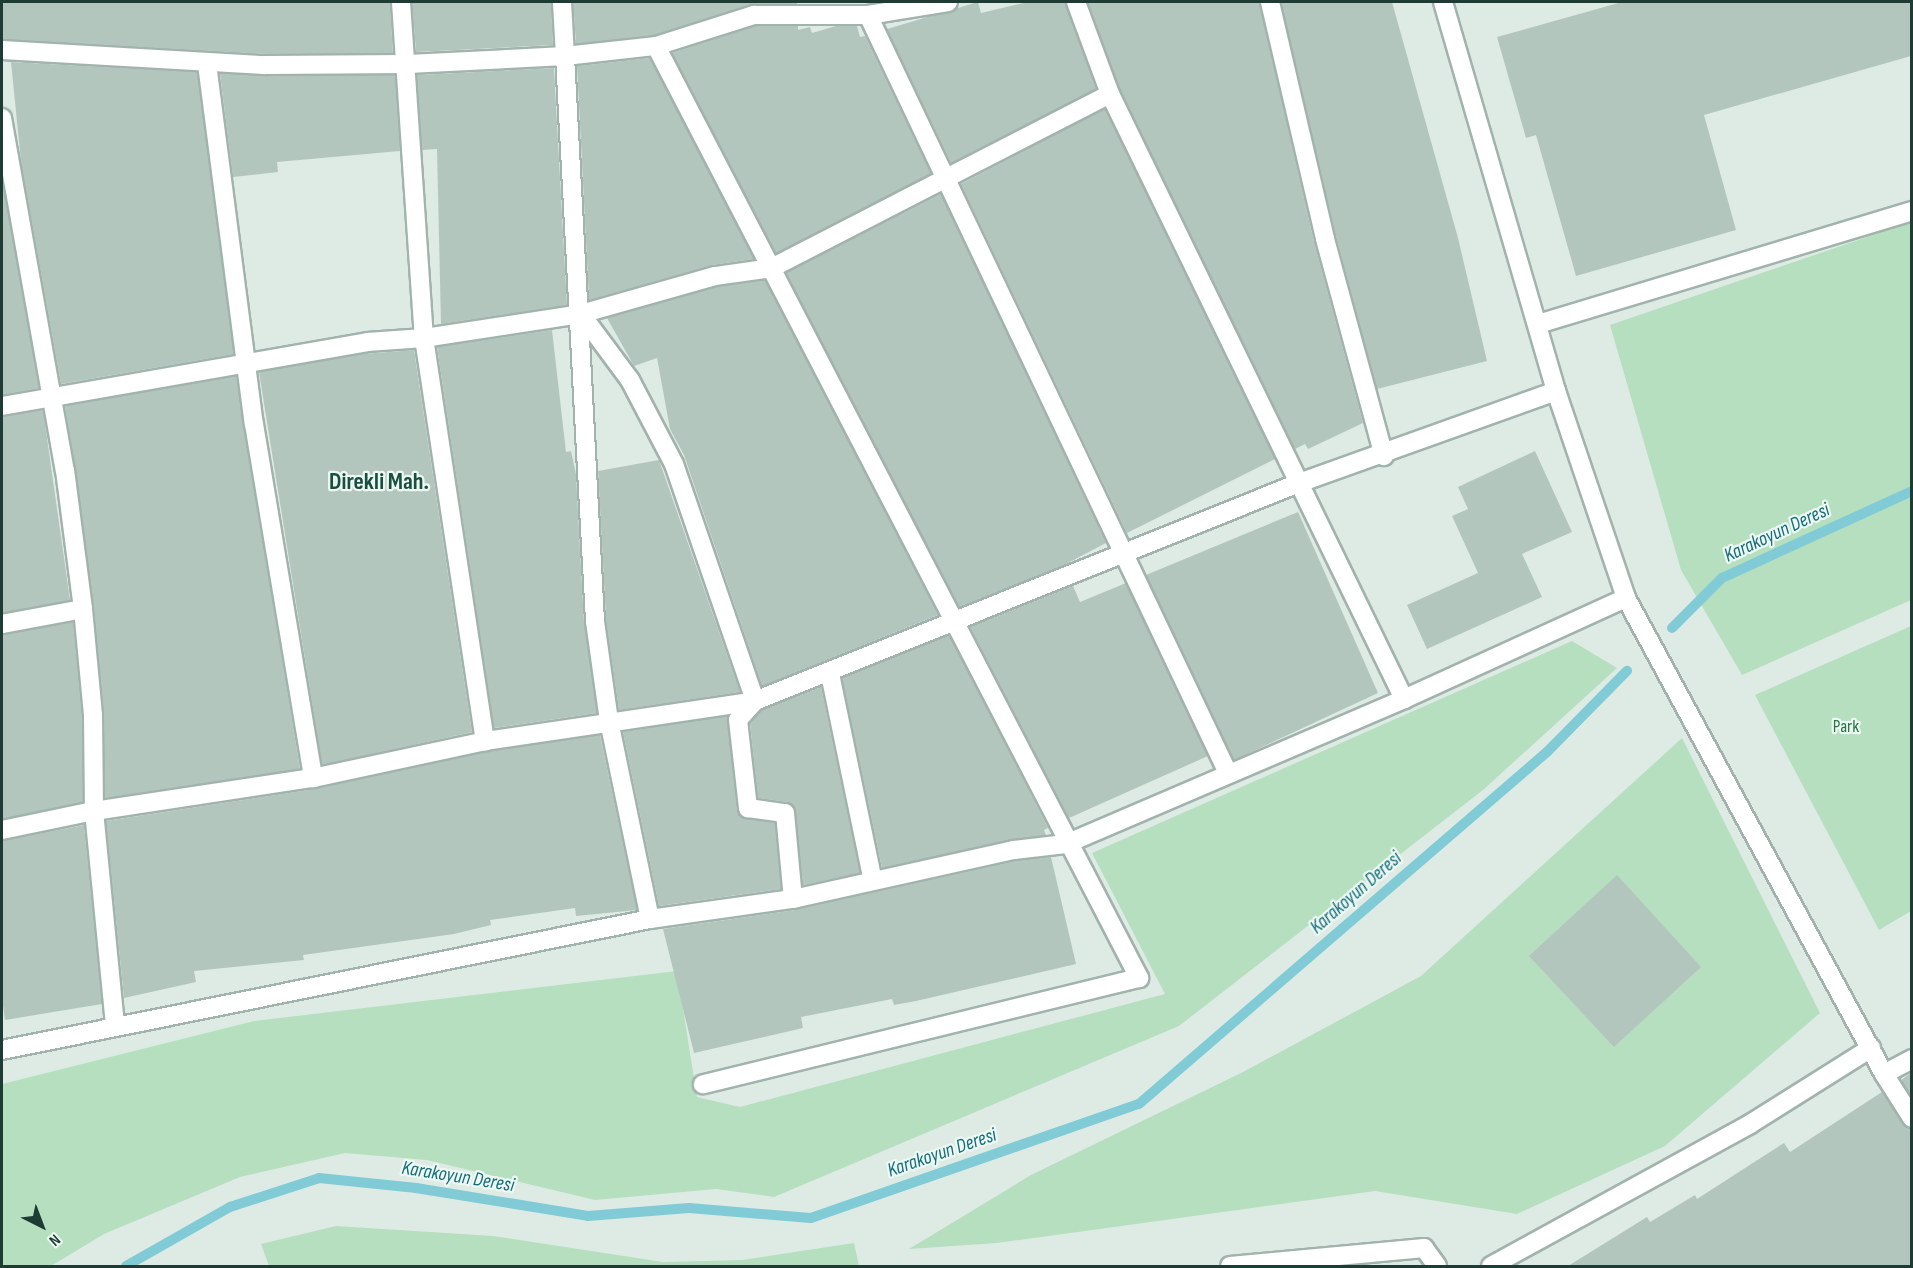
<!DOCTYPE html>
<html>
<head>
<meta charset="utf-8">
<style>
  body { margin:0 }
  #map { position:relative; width:1913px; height:1268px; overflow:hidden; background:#deebe5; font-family:"Sofia Sans Condensed",sans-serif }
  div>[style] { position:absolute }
  .green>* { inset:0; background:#b5dfbf }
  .stream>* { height:10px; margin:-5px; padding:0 5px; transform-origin:5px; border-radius:5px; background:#80cbd6 }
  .building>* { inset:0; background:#b3c6be }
  .roads { filter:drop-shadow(2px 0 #a1b3ac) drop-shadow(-2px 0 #a1b3ac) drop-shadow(0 2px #a1b3ac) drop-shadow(0 -2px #a1b3ac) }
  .minor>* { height:18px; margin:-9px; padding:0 9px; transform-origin:9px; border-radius:9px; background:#fff }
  span { translate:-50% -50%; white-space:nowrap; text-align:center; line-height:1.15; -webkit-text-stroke:4.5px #eef8f3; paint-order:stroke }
  .park-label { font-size:18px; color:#257642 }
  .water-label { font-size:20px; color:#146e7c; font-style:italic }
  .district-label { font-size:24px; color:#194f40; font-weight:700 }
  .frame { position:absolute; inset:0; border:3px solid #1e3c33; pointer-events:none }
  .north { position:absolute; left:12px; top:1196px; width:60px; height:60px; -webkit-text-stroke:4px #eef8f3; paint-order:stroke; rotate:138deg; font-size:16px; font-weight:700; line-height:24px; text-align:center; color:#1e3c33 }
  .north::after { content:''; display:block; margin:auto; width:21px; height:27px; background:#1e3c33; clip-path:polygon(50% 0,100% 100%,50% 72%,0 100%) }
</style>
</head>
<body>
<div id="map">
  <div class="green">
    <i style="clip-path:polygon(1911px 222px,1911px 600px,1742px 675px,1681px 570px,1610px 325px)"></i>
    <i style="clip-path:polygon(1911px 626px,1911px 911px,1879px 930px,1755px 695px)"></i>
    <i style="clip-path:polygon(1572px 641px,1617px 668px,1483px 790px,1179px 1026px,774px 1197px,716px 1189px,595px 1200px,427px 1160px,345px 1153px,240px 1177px,104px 1234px,51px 1266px,2px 1266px,2px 1084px,254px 1021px,677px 971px,697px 1097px,740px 1107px,1165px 994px,1092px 853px)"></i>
    <i style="clip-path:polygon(1682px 738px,1820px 1013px,1665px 1146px,1517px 1214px,1375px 1191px,997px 1243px,909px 1249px,1031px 1175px,1243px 1072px,1421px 976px)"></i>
    <i style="clip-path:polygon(336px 1226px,493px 1236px,663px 1262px,742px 1260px,854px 1243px,859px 1266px,269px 1266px,261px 1244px)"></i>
  </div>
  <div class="stream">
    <i style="left:1672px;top:628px;width:71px;rotate:-45deg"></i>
    <i style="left:1722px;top:578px;width:209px;rotate:-24.6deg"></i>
    <i style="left:126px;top:1266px;width:120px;rotate:-29.6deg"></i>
    <i style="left:230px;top:1207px;width:94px;rotate:-18deg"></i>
    <i style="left:319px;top:1178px;width:98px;rotate:5.9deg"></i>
    <i style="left:416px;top:1188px;width:174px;rotate:9.2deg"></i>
    <i style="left:588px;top:1216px;width:101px;rotate:-4.5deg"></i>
    <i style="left:689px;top:1208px;width:122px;rotate:4.7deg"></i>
    <i style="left:811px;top:1218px;width:347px;rotate:-19.2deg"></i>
    <i style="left:1139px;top:1104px;width:539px;rotate:-40.79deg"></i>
    <i style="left:1547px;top:752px;width:114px;rotate:-45.4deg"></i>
  </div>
  <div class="building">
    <i style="clip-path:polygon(2px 2px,390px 2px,393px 53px,265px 54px,2px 39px)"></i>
    <i style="clip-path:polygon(412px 2px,551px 2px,553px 45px,416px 52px)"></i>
    <i style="clip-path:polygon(573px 2px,797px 2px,797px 4px,751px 4px,654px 35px,576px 44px)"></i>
    <i style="clip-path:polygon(978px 2px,981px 13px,1028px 2px,1065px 2px,1096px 89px,951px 163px,887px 29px)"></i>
    <i style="clip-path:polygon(1088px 2px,1259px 2px,1314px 242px,1363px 423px,1308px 449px,1305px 444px,1295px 449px,1120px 90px)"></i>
    <i style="clip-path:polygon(1281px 2px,1392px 2px,1458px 238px,1487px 361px,1377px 389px,1336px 236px)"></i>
    <i style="clip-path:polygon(1622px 2px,1911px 2px,1911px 56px,1704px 115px,1736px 230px,1576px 276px,1536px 135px,1526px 138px,1497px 37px)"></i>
    <i style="clip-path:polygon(756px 26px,798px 26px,798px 30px,810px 27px,812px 33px,836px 26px,857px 26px,860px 37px,865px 36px,931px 174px,776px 253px,672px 53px)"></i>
    <i style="clip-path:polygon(650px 58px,754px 259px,712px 265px,589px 300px,577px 66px)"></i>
    <i style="clip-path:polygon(11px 62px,197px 72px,234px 354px,61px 384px,21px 161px)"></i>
    <i style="clip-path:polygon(554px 68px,567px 305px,441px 324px,437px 149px,422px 150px,417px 75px)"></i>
    <i style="clip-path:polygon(220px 74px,395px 75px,400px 151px,277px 162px,278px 172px,233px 177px)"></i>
    <i style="clip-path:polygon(1105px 109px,1275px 459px,1127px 533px,961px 184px)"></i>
    <i style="clip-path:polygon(2px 179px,39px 388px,2px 395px)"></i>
    <i style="clip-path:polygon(941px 194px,1106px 543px,1064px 565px,959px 607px,786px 273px)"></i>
    <i style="clip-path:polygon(765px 280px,938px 615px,762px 686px,684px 455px,670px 429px,657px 358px,634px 366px,607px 318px,717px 287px)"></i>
    <i style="clip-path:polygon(552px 330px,566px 452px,571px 451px,576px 474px,584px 622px,597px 713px,494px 728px,437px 347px)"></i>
    <i style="clip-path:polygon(414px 350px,472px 732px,322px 765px,259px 372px,362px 354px)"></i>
    <i style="clip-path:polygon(236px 376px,300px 769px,105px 798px,104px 714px,94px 608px,65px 406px)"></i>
    <i style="clip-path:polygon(43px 410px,70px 600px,2px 613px,2px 417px)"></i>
    <i style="clip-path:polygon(1535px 451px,1572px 532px,1522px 554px,1542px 597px,1427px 649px,1407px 605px,1478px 573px,1452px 516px,1468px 509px,1458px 487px)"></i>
    <i style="clip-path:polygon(659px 460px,740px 692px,619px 710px,606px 620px,598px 471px)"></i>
    <i style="clip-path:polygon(1298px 512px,1378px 693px,1234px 760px,1146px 575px)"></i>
    <i style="clip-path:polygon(1126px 583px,1208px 756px,1069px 818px,970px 627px,1073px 586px,1080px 602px)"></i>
    <i style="clip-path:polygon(73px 622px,82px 716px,83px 802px,2px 819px,2px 635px)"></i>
    <i style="clip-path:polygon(949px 635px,1048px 828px,1044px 830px,1046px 835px,882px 868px,842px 678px)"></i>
    <i style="clip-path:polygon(821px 687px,860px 873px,803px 885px,795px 808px,787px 802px,758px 798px,750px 724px,762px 710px)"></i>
    <i style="clip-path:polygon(727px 716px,737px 810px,746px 819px,775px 823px,781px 889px,659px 906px,623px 732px)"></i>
    <i style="clip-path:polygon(600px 735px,637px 910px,576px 916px,575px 908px,490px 920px,491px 925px,454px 934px,303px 955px,304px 960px,194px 971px,196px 982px,124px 998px,106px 821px,315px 789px,487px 752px)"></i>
    <i style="clip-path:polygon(84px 825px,102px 1004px,5px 1020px,2px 998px,2px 841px)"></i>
    <i style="clip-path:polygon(1051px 857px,1076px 964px,916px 1001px,894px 1005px,892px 999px,801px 1017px,803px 1028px,694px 1053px,663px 929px,795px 910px,1016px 861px)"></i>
    <i style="clip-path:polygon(1617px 875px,1701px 967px,1614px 1047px,1529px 956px)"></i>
    <i style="clip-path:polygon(1911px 1073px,1911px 1096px,1901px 1080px)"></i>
    <i style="clip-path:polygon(1882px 1092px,1903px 1124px,1911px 1129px,1911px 1266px,1568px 1266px,1647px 1217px,1650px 1222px,1695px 1195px,1697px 1199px,1784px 1143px,1790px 1152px)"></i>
  </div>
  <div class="roads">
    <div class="minor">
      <i style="left:401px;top:2px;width:337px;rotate:86.1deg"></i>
      <i style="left:424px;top:338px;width:408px;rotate:81.4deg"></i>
      <i style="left:1076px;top:2px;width:98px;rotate:69.7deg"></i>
      <i style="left:1110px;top:94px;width:673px;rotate:64.08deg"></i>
      <i style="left:1270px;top:2px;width:243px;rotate:76.9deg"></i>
      <i style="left:1325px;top:239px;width:225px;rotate:74.8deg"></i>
      <i style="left:1443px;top:2px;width:405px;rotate:73.8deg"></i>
      <i style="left:1556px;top:391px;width:219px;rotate:71.3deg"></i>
      <i style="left:1626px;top:598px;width:541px;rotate:61.54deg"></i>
      <i style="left:1884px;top:1074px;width:52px;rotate:57.5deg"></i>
      <i style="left:868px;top:15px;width:839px;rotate:64.6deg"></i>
      <i style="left:656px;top:46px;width:1050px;rotate:62.6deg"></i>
      <i style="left:1139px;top:978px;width:449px;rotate:166.3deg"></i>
      <i style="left:2px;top:50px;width:263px;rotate:3.3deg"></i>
      <i style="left:265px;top:65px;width:143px;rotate:-0.4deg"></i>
      <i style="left:408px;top:64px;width:157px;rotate:-2.9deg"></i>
      <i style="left:565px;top:56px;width:54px;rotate:-93.2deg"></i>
      <i style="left:207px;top:64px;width:363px;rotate:82.6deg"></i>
      <i style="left:254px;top:424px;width:359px;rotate:80.5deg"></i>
      <i style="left:1110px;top:94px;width:380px;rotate:152.8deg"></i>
      <i style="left:772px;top:268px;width:58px;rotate:172deg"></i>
      <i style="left:715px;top:276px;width:139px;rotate:164.2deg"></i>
      <i style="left:581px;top:314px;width:82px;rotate:53.4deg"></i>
      <i style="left:630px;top:380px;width:95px;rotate:62.4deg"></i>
      <i style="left:674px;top:464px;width:250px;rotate:71.1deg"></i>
      <i style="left:755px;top:701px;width:25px;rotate:132deg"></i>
      <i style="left:738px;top:720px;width:89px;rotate:83.5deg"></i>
      <i style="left:748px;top:808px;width:37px;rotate:8deg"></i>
      <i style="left:785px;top:813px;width:86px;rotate:84.7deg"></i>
      <i style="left:793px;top:899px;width:226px;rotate:-12.5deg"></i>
      <i style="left:1014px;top:850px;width:52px;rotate:-6.6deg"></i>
      <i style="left:1066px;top:844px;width:368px;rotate:-23.2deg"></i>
      <i style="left:1404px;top:699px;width:244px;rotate:-24.5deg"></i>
      <i style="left:2px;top:118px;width:358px;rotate:79.9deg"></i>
      <i style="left:65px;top:470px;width:140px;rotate:82.6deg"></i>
      <i style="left:83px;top:609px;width:106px;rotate:84.6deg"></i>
      <i style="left:93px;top:715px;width:96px;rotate:89.4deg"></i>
      <i style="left:94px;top:811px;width:216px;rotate:84.4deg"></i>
      <i style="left:1538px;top:324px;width:391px;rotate:-16.8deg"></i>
      <i style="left:2px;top:406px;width:371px;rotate:-9.9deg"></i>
      <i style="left:367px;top:342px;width:57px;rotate:-4deg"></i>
      <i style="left:424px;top:338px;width:159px;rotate:-8.7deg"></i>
      <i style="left:2px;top:624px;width:82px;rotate:-10.5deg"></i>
      <i style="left:830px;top:674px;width:211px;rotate:78.3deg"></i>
      <i style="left:2px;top:830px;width:94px;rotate:-11.7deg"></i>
      <i style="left:94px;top:811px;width:221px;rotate:-8.6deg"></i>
      <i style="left:313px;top:778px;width:176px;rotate:-12.1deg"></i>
      <i style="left:485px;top:741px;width:273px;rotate:-8.4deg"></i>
      <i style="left:755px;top:701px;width:586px;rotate:-21.84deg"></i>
      <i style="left:1299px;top:483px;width:273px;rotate:-19.7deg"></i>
      <i style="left:650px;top:919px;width:202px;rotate:-101.7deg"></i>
      <i style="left:609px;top:721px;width:101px;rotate:-98deg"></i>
      <i style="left:595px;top:621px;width:566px;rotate:-93.04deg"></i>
      <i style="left:565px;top:56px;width:92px;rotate:-6.3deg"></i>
      <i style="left:656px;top:46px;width:103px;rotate:-17.6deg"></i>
      <i style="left:754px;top:15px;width:114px"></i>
      <i style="left:868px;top:15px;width:81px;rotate:-9.2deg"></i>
      <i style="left:2px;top:1050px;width:661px;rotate:-11.43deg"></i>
      <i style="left:650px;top:919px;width:144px;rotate:-8deg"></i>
      <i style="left:1884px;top:1074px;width:32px;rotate:-28deg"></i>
      <i style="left:1230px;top:1266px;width:195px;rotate:-5.3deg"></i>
      <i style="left:1424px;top:1248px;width:22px;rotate:54deg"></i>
      <i style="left:1491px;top:1266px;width:295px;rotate:-28.7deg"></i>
      <i style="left:1750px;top:1124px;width:143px;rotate:-32.1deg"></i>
    </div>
  </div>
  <div class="park-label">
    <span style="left:1846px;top:727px">Park</span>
  </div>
  <div class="water-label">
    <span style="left:1777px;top:533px;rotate:-25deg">Karakoyun Deresi</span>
    <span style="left:1356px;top:893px;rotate:-41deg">Karakoyun Deresi</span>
    <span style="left:942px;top:1153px;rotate:-19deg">Karakoyun Deresi</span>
    <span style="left:458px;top:1177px;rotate:9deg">Karakoyun Deresi</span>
  </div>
  <div class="district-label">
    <span style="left:379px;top:482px">Direkli Mah.</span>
  </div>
  <div class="frame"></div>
  <div class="north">N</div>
</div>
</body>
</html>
